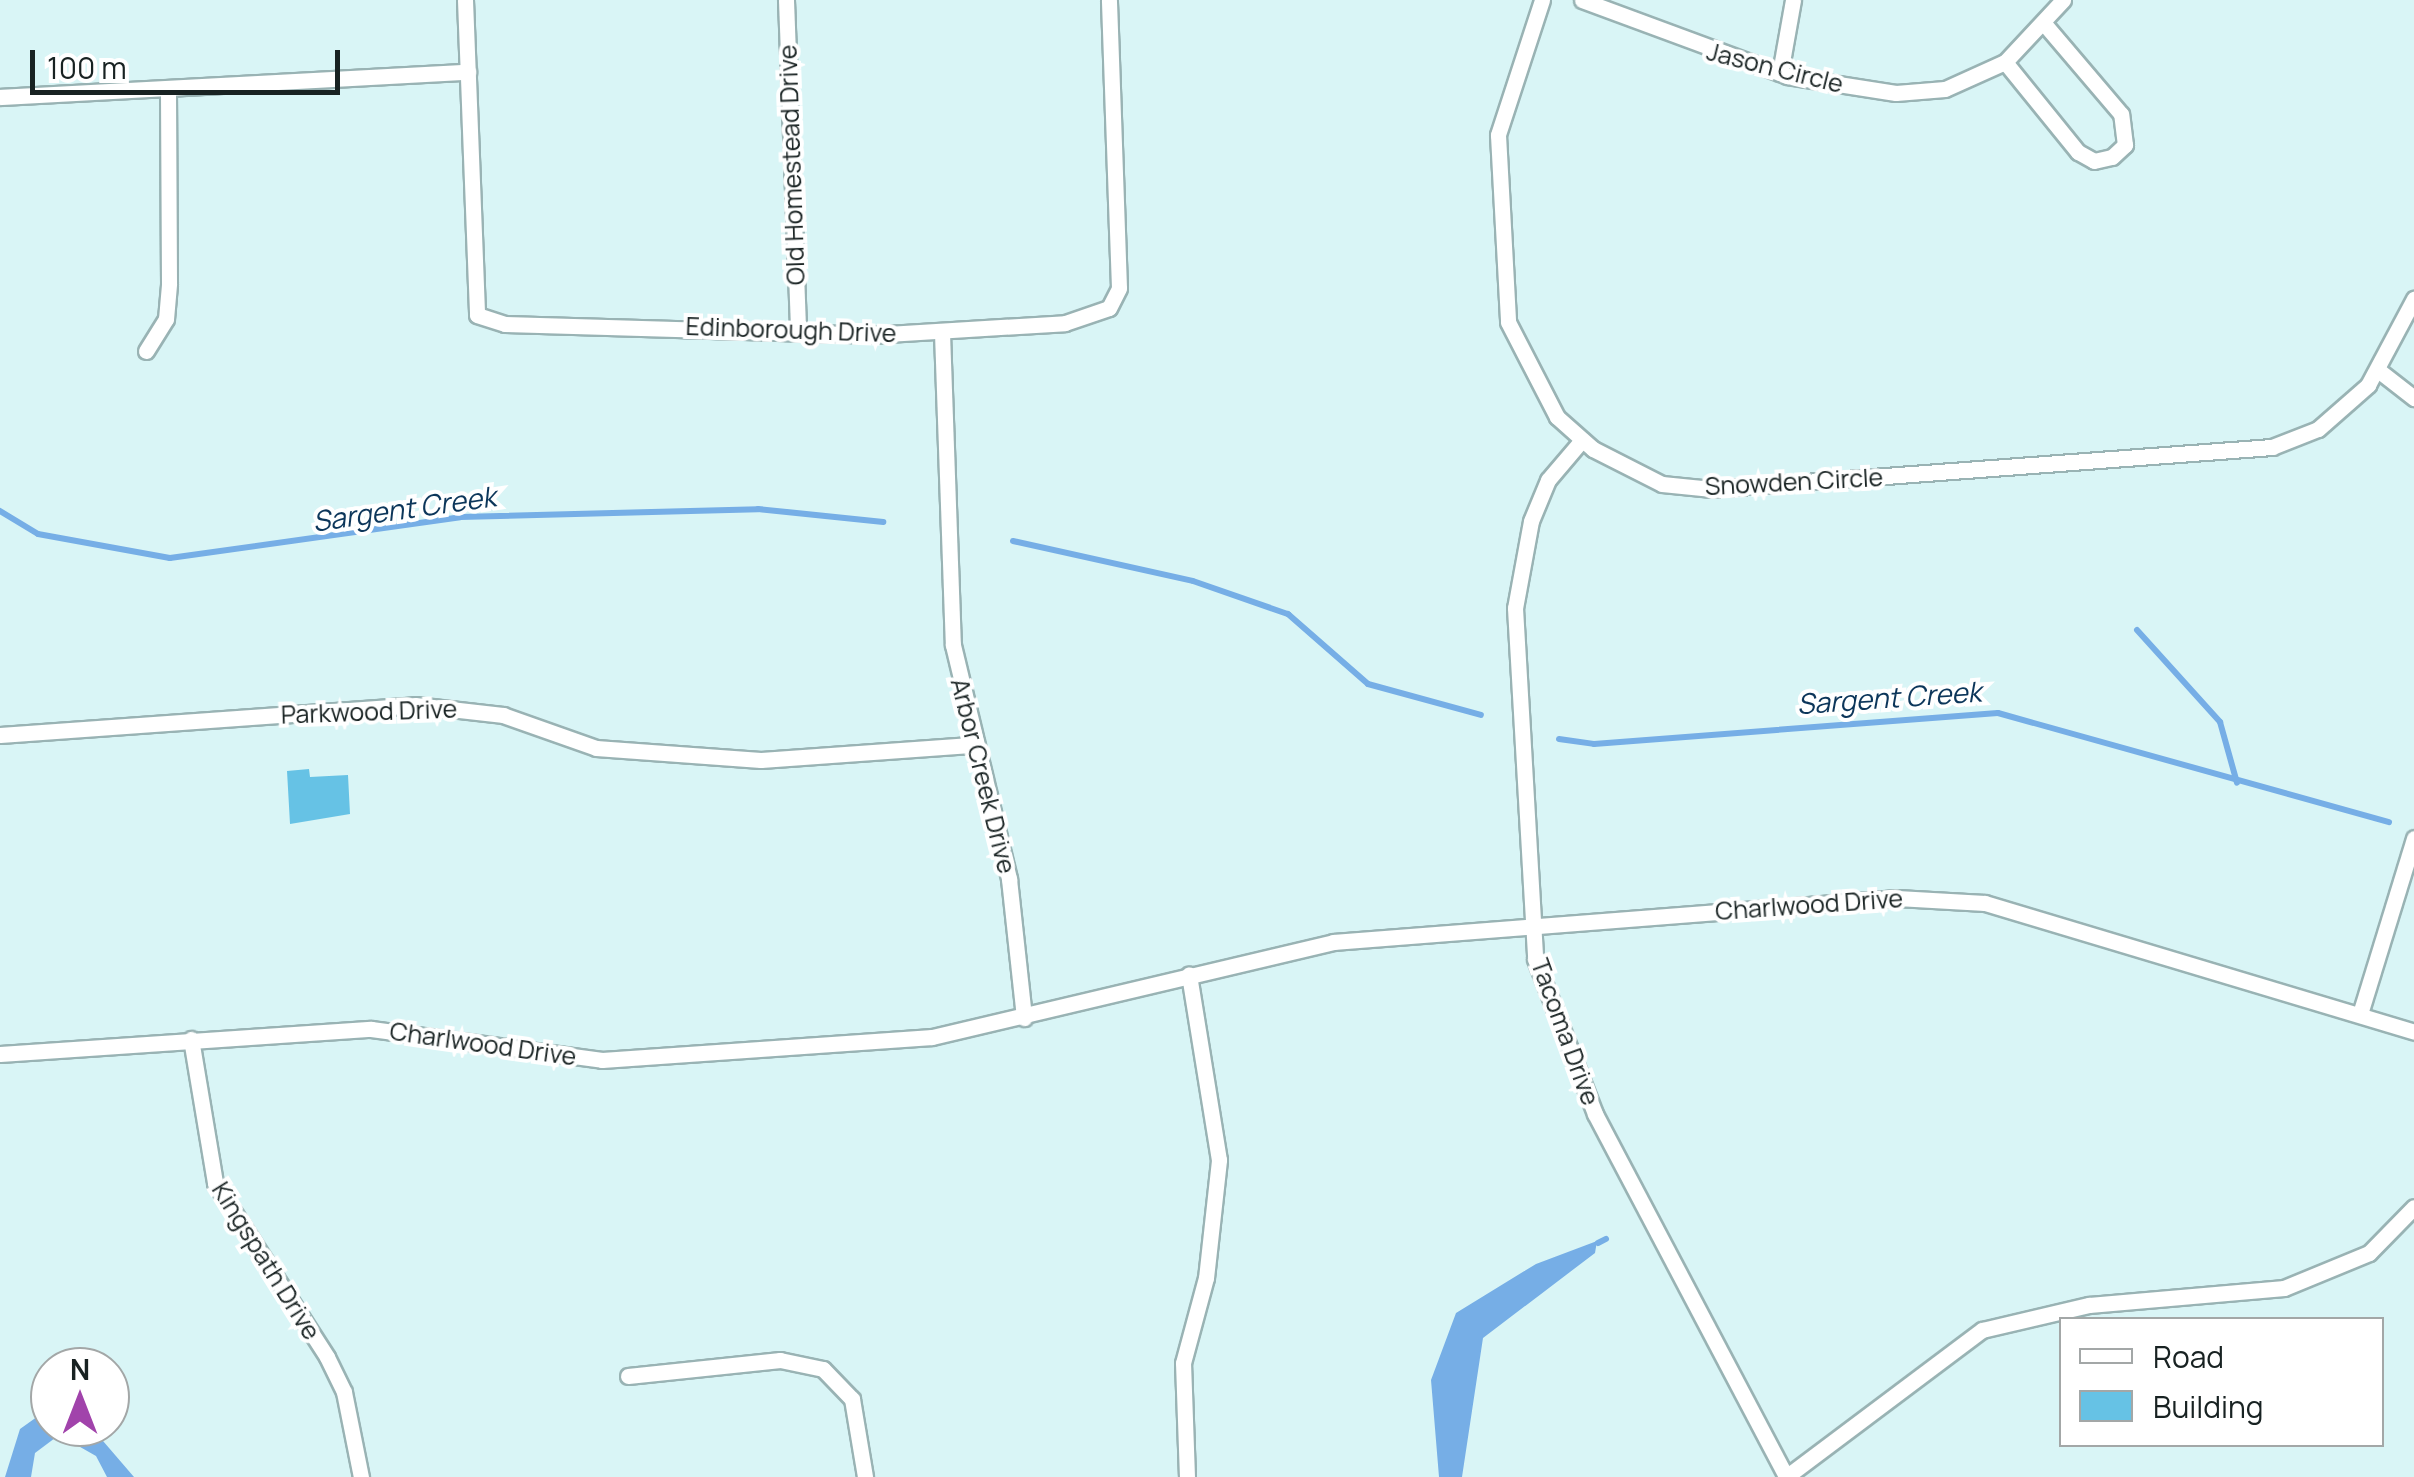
<!DOCTYPE html>
<html>
<head>
<meta charset="utf-8">
<style>
  body { margin:0 }
  #map { position:relative; width:2414px; height:1477px; overflow:hidden; background:#d9f5f6; font-family:Manrope,sans-serif }
  div>[style] { position:absolute }
  .water>* { inset:0; background:#76aee6 }
  .stream>* { height:6px; margin:-3px; padding:0 3px; transform-origin:3px; border-radius:3px; background:#76aee6 }
  .building>* { inset:0; background:#66c2e5 }
  .roads { filter:drop-shadow(2px 0 #99b3b4) drop-shadow(-2px 0 #99b3b4) drop-shadow(0 2px #99b3b4) drop-shadow(0 -2px #99b3b4) }
  .street>* { height:15px; margin:-7.5px; padding:0 7.5px; transform-origin:7.5px; border-radius:7.5px; background:#fff }
  span { translate:-50% -50%; white-space:nowrap; text-align:center; line-height:1.15; -webkit-text-stroke:8px #fff; paint-order:stroke }
  .street-label { font-size:25px; color:#182222 }
  .water-label { font-size:28px; color:#0c365a; font-style:italic }
  .legend { position:absolute; left:2059px; top:1317px; width:325px; height:130px; box-sizing:border-box; background:#fff; border:2px solid #a3a7a7; margin:0; padding:12px 18px; list-style:none; font-size:30px; color:#182222 }
  .legend li { display:flex; align-items:center; gap:20px; height:50px }
  .legend b { width:50px; border:2px solid #a3a7a7 }
  .north { position:absolute; left:30px; top:1347px; width:100px; height:100px; box-sizing:border-box; background:#fff; border:2px solid #a3a7a7; border-radius:50%; rotate:0deg; font-size:28px; font-weight:700; line-height:40px; text-align:center; color:#182222 }
  .north::after { content:''; display:block; margin:auto; width:35px; height:45px; background:#a143ab; clip-path:polygon(50% 0,100% 100%,50% 72%,0 100%) }
  .scale { position:absolute; left:30px; top:50px; width:310px; height:45px; box-sizing:border-box; border:5px solid #182222; border-top:0; padding-left:12px; font-size:30px; line-height:35px; white-space:nowrap; color:#182222; -webkit-text-stroke:8px #fff; paint-order:stroke }
</style>
</head>
<body>
<div id="map">
  <div class="water">
    <i style="clip-path:polygon(1597px 1241px,1595px 1253px,1483px 1338px,1462px 1477px,1439px 1477px,1431px 1380px,1456px 1313px,1536px 1264px)"></i>
    <i style="clip-path:polygon(48px 1409px,50px 1427px,97px 1434px,134px 1477px,107px 1477px,96px 1456px,59px 1435px,35px 1453px,31px 1477px,5px 1477px,20px 1429px)"></i>
  </div>
  <div class="stream">
    <i style="left:0;top:511px;width:44px;rotate:31.2deg"></i>
    <i style="left:38px;top:534px;width:134px;rotate:10.3deg"></i>
    <i style="left:170px;top:558px;width:293px;rotate:-8deg"></i>
    <i style="left:460px;top:517px;width:298px;rotate:-1.5deg"></i>
    <i style="left:758px;top:509px;width:126px;rotate:5.9deg"></i>
    <i style="left:1013px;top:541px;width:184px;rotate:12.5deg"></i>
    <i style="left:1193px;top:581px;width:101px;rotate:19.2deg"></i>
    <i style="left:1288px;top:614px;width:106px;rotate:41.2deg"></i>
    <i style="left:1368px;top:684px;width:117px;rotate:15.3deg"></i>
    <i style="left:2137px;top:630px;width:124px;rotate:47.9deg"></i>
    <i style="left:2220px;top:722px;width:63px;rotate:74.4deg"></i>
    <i style="left:1559px;top:739px;width:35px;rotate:8deg"></i>
    <i style="left:1594px;top:744px;width:405px;rotate:-4.4deg"></i>
    <i style="left:1998px;top:713px;width:406px;rotate:15.6deg"></i>
    <i style="left:1598px;top:1243px;width:9px;rotate:-27deg"></i>
  </div>
  <div class="building">
    <i style="clip-path:polygon(309px 769px,310px 777px,348px 775px,350px 814px,290px 824px,287px 771px)"></i>
  </div>
  <div class="roads">
    <div class="street">
      <i style="left:465px;top:0;width:315px;rotate:87.8deg"></i>
      <i style="left:477px;top:315px;width:29px;rotate:18deg"></i>
      <i style="left:505px;top:324px;width:366px;rotate:1.7deg"></i>
      <i style="left:871px;top:335px;width:194px;rotate:-3.5deg"></i>
      <i style="left:1065px;top:323px;width:46px;rotate:-18.8deg"></i>
      <i style="left:1109px;top:308px;width:22px;rotate:-63deg"></i>
      <i style="left:1119px;top:288px;width:288px;rotate:-92deg"></i>
      <i style="left:786px;top:0;width:329px;rotate:87.9deg"></i>
      <i style="left:1542px;top:0;width:142px;rotate:108.1deg"></i>
      <i style="left:1498px;top:135px;width:187px;rotate:86.9deg"></i>
      <i style="left:1508px;top:322px;width:107px;rotate:62.7deg"></i>
      <i style="left:1557px;top:417px;width:48px;rotate:41.6deg"></i>
      <i style="left:1593px;top:449px;width:77px;rotate:26.9deg"></i>
      <i style="left:1662px;top:484px;width:50px;rotate:5.7deg"></i>
      <i style="left:1712px;top:489px;width:562px;rotate:-4.29deg"></i>
      <i style="left:2272px;top:447px;width:49px;rotate:-21.4deg"></i>
      <i style="left:2318px;top:429px;width:67px;rotate:-41.3deg"></i>
      <i style="left:2368px;top:385px;width:98px;rotate:-61.9deg"></i>
      <i style="left:1582px;top:0;width:219px;rotate:20.3deg"></i>
      <i style="left:1787px;top:76px;width:110px;rotate:8.9deg"></i>
      <i style="left:1896px;top:93px;width:49px;rotate:-4.7deg"></i>
      <i style="left:1945px;top:89px;width:66px;rotate:-24.2deg"></i>
      <i style="left:2005px;top:62px;width:85px;rotate:-46.9deg"></i>
      <i style="left:2005px;top:62px;width:116px;rotate:51deg"></i>
      <i style="left:2078px;top:152px;width:18px;rotate:29deg"></i>
      <i style="left:2094px;top:161px;width:18px;rotate:-13deg"></i>
      <i style="left:2112px;top:157px;width:18px;rotate:-43deg"></i>
      <i style="left:2125px;top:145px;width:31px;rotate:-97deg"></i>
      <i style="left:2121px;top:114px;width:116px;rotate:-130.4deg"></i>
      <i style="left:1780px;top:73px;width:74px;rotate:-79.9deg"></i>
      <i style="left:0;top:97px;width:469px;rotate:-3.1deg"></i>
      <i style="left:942px;top:333px;width:312px;rotate:88deg"></i>
      <i style="left:953px;top:645px;width:241px;rotate:76.5deg"></i>
      <i style="left:1009px;top:879px;width:140px;rotate:83.8deg"></i>
      <i style="left:146px;top:351px;width:38px;rotate:-58deg"></i>
      <i style="left:166px;top:319px;width:36px;rotate:-85deg"></i>
      <i style="left:169px;top:283px;width:194px;rotate:-90.3deg"></i>
      <i style="left:2378px;top:370px;width:46px;rotate:37.9deg"></i>
      <i style="left:1582px;top:440px;width:52px;rotate:130.4deg"></i>
      <i style="left:1548px;top:480px;width:44px;rotate:112.5deg"></i>
      <i style="left:1531px;top:521px;width:88px;rotate:100.4deg"></i>
      <i style="left:1515px;top:608px;width:352px;rotate:86.7deg"></i>
      <i style="left:1535px;top:959px;width:166px;rotate:68.8deg"></i>
      <i style="left:1595px;top:1114px;width:410px;rotate:62.2deg"></i>
      <i style="left:0;top:735px;width:416px;rotate:-4.1deg"></i>
      <i style="left:415px;top:705px;width:89px;rotate:6.5deg"></i>
      <i style="left:503px;top:715px;width:99px;rotate:19.5deg"></i>
      <i style="left:596px;top:748px;width:165px;rotate:4.2deg"></i>
      <i style="left:761px;top:760px;width:210px;rotate:-4.1deg"></i>
      <i style="left:2360px;top:1014px;width:184px;rotate:-72.9deg"></i>
      <i style="left:191px;top:1039px;width:146px;rotate:80.5deg"></i>
      <i style="left:215px;top:1183px;width:207px;rotate:57.2deg"></i>
      <i style="left:327px;top:1357px;width:39px;rotate:64deg"></i>
      <i style="left:344px;top:1392px;width:87px;rotate:78.7deg"></i>
      <i style="left:0;top:1054px;width:372px;rotate:-3.9deg"></i>
      <i style="left:371px;top:1029px;width:233px;rotate:7.6deg"></i>
      <i style="left:602px;top:1060px;width:331px;rotate:-4deg"></i>
      <i style="left:932px;top:1037px;width:412px;rotate:-13.3deg"></i>
      <i style="left:1333px;top:942px;width:566px;rotate:-4.46deg"></i>
      <i style="left:1897px;top:898px;width:88px;rotate:3.3deg"></i>
      <i style="left:1985px;top:903px;width:448px;rotate:16.7deg"></i>
      <i style="left:628px;top:1376px;width:153px;rotate:-6deg"></i>
      <i style="left:780px;top:1360px;width:44px;rotate:11.8deg"></i>
      <i style="left:823px;top:1369px;width:42px;rotate:46deg"></i>
      <i style="left:852px;top:1399px;width:79px;rotate:80.5deg"></i>
      <i style="left:1187px;top:1477px;width:114px;rotate:-92deg"></i>
      <i style="left:1183px;top:1363px;width:88px;rotate:-74.9deg"></i>
      <i style="left:1206px;top:1278px;width:119px;rotate:-83.7deg"></i>
      <i style="left:1219px;top:1160px;width:188px;rotate:-99.2deg"></i>
      <i style="left:1786px;top:1477px;width:245px;rotate:-36.9deg"></i>
      <i style="left:1982px;top:1330px;width:110px;rotate:-13.2deg"></i>
      <i style="left:2089px;top:1305px;width:196px;rotate:-5deg"></i>
      <i style="left:2284px;top:1288px;width:92px;rotate:-22.4deg"></i>
      <i style="left:2369px;top:1253px;width:64px;rotate:-45.6deg"></i>
    </div>
  </div>
  <div class="street-label">
    <span style="left:1775px;top:68px;rotate:14deg">Jason Circle</span>
    <span style="left:792px;top:165px;rotate:-92deg">Old Homestead Drive</span>
    <span style="left:791px;top:330px;rotate:2deg">Edinborough Drive</span>
    <span style="left:1794px;top:482px;rotate:-3deg">Snowden Circle</span>
    <span style="left:369px;top:712px;rotate:-2deg">Parkwood Drive</span>
    <span style="left:983px;top:776px;rotate:76deg">Arbor Creek Drive</span>
    <span style="left:1809px;top:905px;rotate:-4deg">Charlwood Drive</span>
    <span style="left:1565px;top:1032px;rotate:70deg">Tacoma Drive</span>
    <span style="left:483px;top:1044px;rotate:8deg">Charlwood Drive</span>
    <span style="left:266px;top:1261px;rotate:58deg">Kingspath Drive</span>
  </div>
  <div class="water-label">
    <span style="left:404px;top:508px;rotate:-8deg">Sargent Creek</span>
    <span style="left:1889px;top:697px;rotate:-4deg">Sargent Creek</span>
  </div>
  <ul class="legend">
  <li><b style="height:12px;background:#fff"></b>Road</li>
  <li><b style="height:28px;background:#66c2e5"></b>Building</li>
  </ul>
  <div class="north">N</div>
  <div class="scale">100 m</div>
</div>
</body>
</html>
